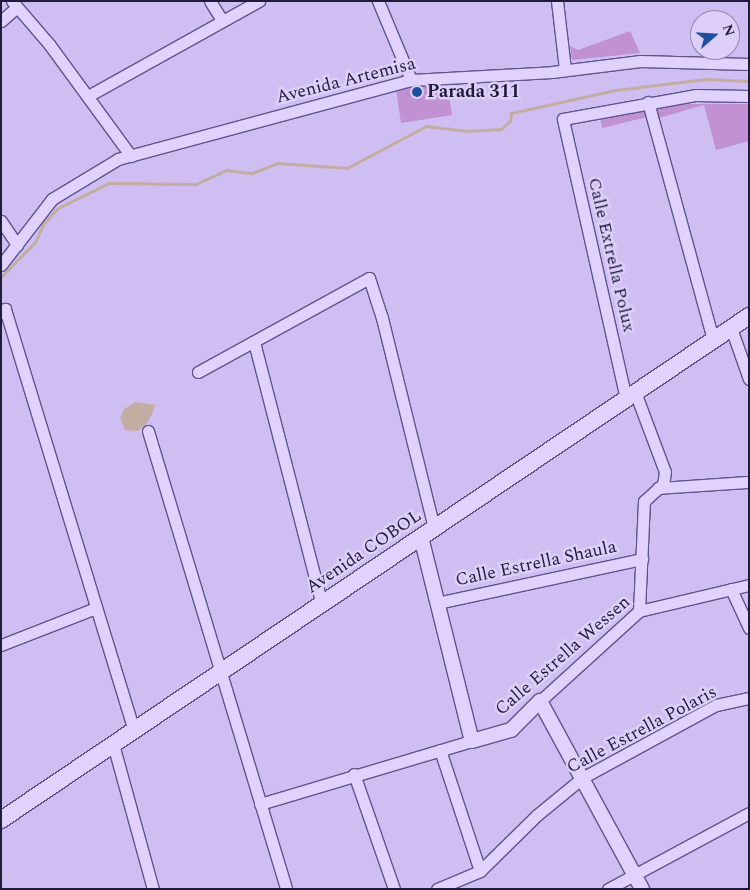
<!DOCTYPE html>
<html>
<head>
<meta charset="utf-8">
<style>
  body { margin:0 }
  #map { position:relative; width:750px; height:890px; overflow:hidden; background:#cfbef2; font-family:Spectral,serif }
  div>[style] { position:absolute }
  .green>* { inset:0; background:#c191d1 }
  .water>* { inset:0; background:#c3ada2 }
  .stream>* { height:3px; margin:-1.5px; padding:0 1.5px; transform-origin:1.5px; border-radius:1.5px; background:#c3ada2 }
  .roads { filter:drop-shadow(1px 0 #5e558d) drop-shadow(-1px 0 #5e558d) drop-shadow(0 1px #5e558d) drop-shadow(0 -1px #5e558d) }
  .minor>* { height:11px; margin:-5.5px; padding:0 5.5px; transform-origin:5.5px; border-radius:5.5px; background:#e0d2fc }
  .tertiary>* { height:14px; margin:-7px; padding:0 7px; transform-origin:7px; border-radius:7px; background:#e0d2fc }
  .secondary>* { height:16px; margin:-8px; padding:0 8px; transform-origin:8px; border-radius:8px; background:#e0d2fc }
  .dots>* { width:14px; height:14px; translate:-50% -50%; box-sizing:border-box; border:2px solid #ddcff9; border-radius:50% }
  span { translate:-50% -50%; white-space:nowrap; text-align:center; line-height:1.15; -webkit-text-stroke:5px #ddcff9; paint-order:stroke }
  .street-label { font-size:18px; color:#1f1b3a }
  .poi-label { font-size:18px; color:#1f1b3a; font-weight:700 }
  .left { translate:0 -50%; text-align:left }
  .frame { position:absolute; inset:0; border:2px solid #1f1b3a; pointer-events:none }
  .north { position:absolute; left:690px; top:10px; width:50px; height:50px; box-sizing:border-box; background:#ddcff9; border:1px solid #9187ad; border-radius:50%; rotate:71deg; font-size:14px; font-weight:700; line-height:20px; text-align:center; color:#1f1b3a }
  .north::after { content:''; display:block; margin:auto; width:18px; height:22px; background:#1e50a2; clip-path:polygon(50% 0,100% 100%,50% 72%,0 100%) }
</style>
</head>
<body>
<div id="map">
  <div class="green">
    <i style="clip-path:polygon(630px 31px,640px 53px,572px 60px,570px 46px,578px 50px)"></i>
    <i style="clip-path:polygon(447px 82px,452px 115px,401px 123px,396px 89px)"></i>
    <i style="clip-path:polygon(656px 104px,749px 104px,749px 141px,716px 150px,704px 105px,659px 118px)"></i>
    <i style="clip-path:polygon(645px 109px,647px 117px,602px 128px,600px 116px)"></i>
  </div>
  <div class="water">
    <i style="clip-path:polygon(136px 402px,156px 405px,148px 422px,138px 431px,125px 430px,120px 418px,124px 409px)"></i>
  </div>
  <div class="stream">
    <i style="left:1px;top:277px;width:49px;rotate:-45.8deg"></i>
    <i style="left:35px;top:242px;width:21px;rotate:-65deg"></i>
    <i style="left:44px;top:223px;width:21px;rotate:-47deg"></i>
    <i style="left:58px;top:208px;width:57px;rotate:-26.1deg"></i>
    <i style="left:109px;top:183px;width:87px;rotate:0.7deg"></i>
    <i style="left:196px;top:184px;width:33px;rotate:-25deg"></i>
    <i style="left:226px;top:170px;width:26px;rotate:7deg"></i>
    <i style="left:252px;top:173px;width:28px;rotate:-21deg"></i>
    <i style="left:278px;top:163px;width:69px;rotate:4.1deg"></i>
    <i style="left:347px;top:168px;width:89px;rotate:-28deg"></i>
    <i style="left:426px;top:126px;width:39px;rotate:7deg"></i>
    <i style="left:465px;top:131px;width:36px;rotate:-3deg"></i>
    <i style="left:501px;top:129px;width:12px;rotate:-42deg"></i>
    <i style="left:510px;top:121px;width:8px;rotate:-83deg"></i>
    <i style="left:511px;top:113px;width:107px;rotate:-12.4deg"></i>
    <i style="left:616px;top:90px;width:90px;rotate:-7deg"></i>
    <i style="left:705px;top:79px;width:44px;rotate:2.6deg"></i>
  </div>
  <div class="roads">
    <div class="minor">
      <i style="left:12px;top:1px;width:57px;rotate:49.3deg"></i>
      <i style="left:49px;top:44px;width:139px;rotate:53.8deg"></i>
      <i style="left:210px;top:1px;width:22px;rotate:58deg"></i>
      <i style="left:378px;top:1px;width:86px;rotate:67.3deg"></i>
      <i style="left:557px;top:1px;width:68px;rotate:83.3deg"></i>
      <i style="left:1px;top:21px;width:21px;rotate:-41deg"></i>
      <i style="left:88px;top:96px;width:196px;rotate:-29.1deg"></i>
      <i style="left:648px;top:102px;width:247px;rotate:74.7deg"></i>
      <i style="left:1px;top:221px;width:29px;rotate:56deg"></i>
      <i style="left:1px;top:265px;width:83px;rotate:-52.3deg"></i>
      <i style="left:52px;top:199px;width:77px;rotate:-31.2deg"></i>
      <i style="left:118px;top:159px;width:303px;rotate:-15.1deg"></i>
      <i style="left:411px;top:80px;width:141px;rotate:-3.2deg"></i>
      <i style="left:552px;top:72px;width:89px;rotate:-7.1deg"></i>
      <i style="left:640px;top:61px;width:109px;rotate:1.6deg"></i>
      <i style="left:1px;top:313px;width:6px;rotate:-45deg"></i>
      <i style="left:5px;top:309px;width:441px;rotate:73deg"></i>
      <i style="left:731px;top:328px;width:54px;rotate:70.6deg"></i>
      <i style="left:254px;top:342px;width:272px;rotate:75.5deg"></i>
      <i style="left:198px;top:372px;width:195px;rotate:-28.8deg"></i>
      <i style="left:369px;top:278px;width:42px;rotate:72deg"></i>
      <i style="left:382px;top:318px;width:216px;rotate:76.1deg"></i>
      <i style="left:635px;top:392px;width:85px;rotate:69.4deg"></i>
      <i style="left:665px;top:472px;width:12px;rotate:99deg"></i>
      <i style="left:663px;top:484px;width:25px;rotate:138deg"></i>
      <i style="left:644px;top:501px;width:110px;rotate:92.6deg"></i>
      <i style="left:626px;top:399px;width:287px;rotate:-102.7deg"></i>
      <i style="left:563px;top:119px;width:134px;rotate:-10.3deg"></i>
      <i style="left:695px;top:95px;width:54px;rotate:1.1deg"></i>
      <i style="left:148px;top:431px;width:478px;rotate:73.2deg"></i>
      <i style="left:658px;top:488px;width:91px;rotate:-3.8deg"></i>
      <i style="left:731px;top:589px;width:43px;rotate:65.2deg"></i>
      <i style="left:437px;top:603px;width:210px;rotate:-12.1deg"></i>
      <i style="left:1px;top:645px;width:102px;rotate:-21.3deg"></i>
      <i style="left:540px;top:701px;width:134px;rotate:-42.3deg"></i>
      <i style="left:639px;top:611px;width:113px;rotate:-13.3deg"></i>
      <i style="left:113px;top:744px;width:150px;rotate:74.6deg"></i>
      <i style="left:440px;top:750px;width:127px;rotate:71.7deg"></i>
      <i style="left:354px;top:774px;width:122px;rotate:70.8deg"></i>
      <i style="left:260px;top:804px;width:221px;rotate:-16.6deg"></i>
      <i style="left:437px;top:889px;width:47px;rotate:-22.7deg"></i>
      <i style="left:480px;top:871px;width:80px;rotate:-44.5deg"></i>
      <i style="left:537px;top:815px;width:58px;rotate:-39.4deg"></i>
      <i style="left:582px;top:778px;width:153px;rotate:-28.6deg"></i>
      <i style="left:716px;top:705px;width:34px;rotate:-12deg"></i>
      <i style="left:608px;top:889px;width:160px;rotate:-28.3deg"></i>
    </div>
    <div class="tertiary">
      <i style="left:421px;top:537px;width:210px;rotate:76deg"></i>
      <i style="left:472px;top:741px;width:41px;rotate:-15.8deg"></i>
      <i style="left:511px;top:730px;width:41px;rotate:-45deg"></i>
      <i style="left:540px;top:701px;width:214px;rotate:61.5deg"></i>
    </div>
    <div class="secondary">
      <i style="left:1px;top:820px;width:902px;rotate:-33.97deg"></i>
    </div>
  </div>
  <div class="dots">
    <i style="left:417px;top:92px;background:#1e50a2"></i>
  </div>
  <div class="street-label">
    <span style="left:346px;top:81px;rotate:-14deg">Avenida Artemisa</span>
    <span style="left:611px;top:255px;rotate:77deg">Calle Extrella Polux</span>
    <span style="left:364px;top:552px;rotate:-34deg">Avenida COBOL</span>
    <span style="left:536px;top:564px;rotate:-12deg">Calle Estrella Shaula</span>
    <span style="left:563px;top:656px;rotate:-41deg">Calle Estrella Wessen</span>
    <span style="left:642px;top:730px;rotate:-28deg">Calle Estrella Polaris</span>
  </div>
  <div class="poi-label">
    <span class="left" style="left:427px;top:92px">Parada 311</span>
  </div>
  <div class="frame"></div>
  <div class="north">N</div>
</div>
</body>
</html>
